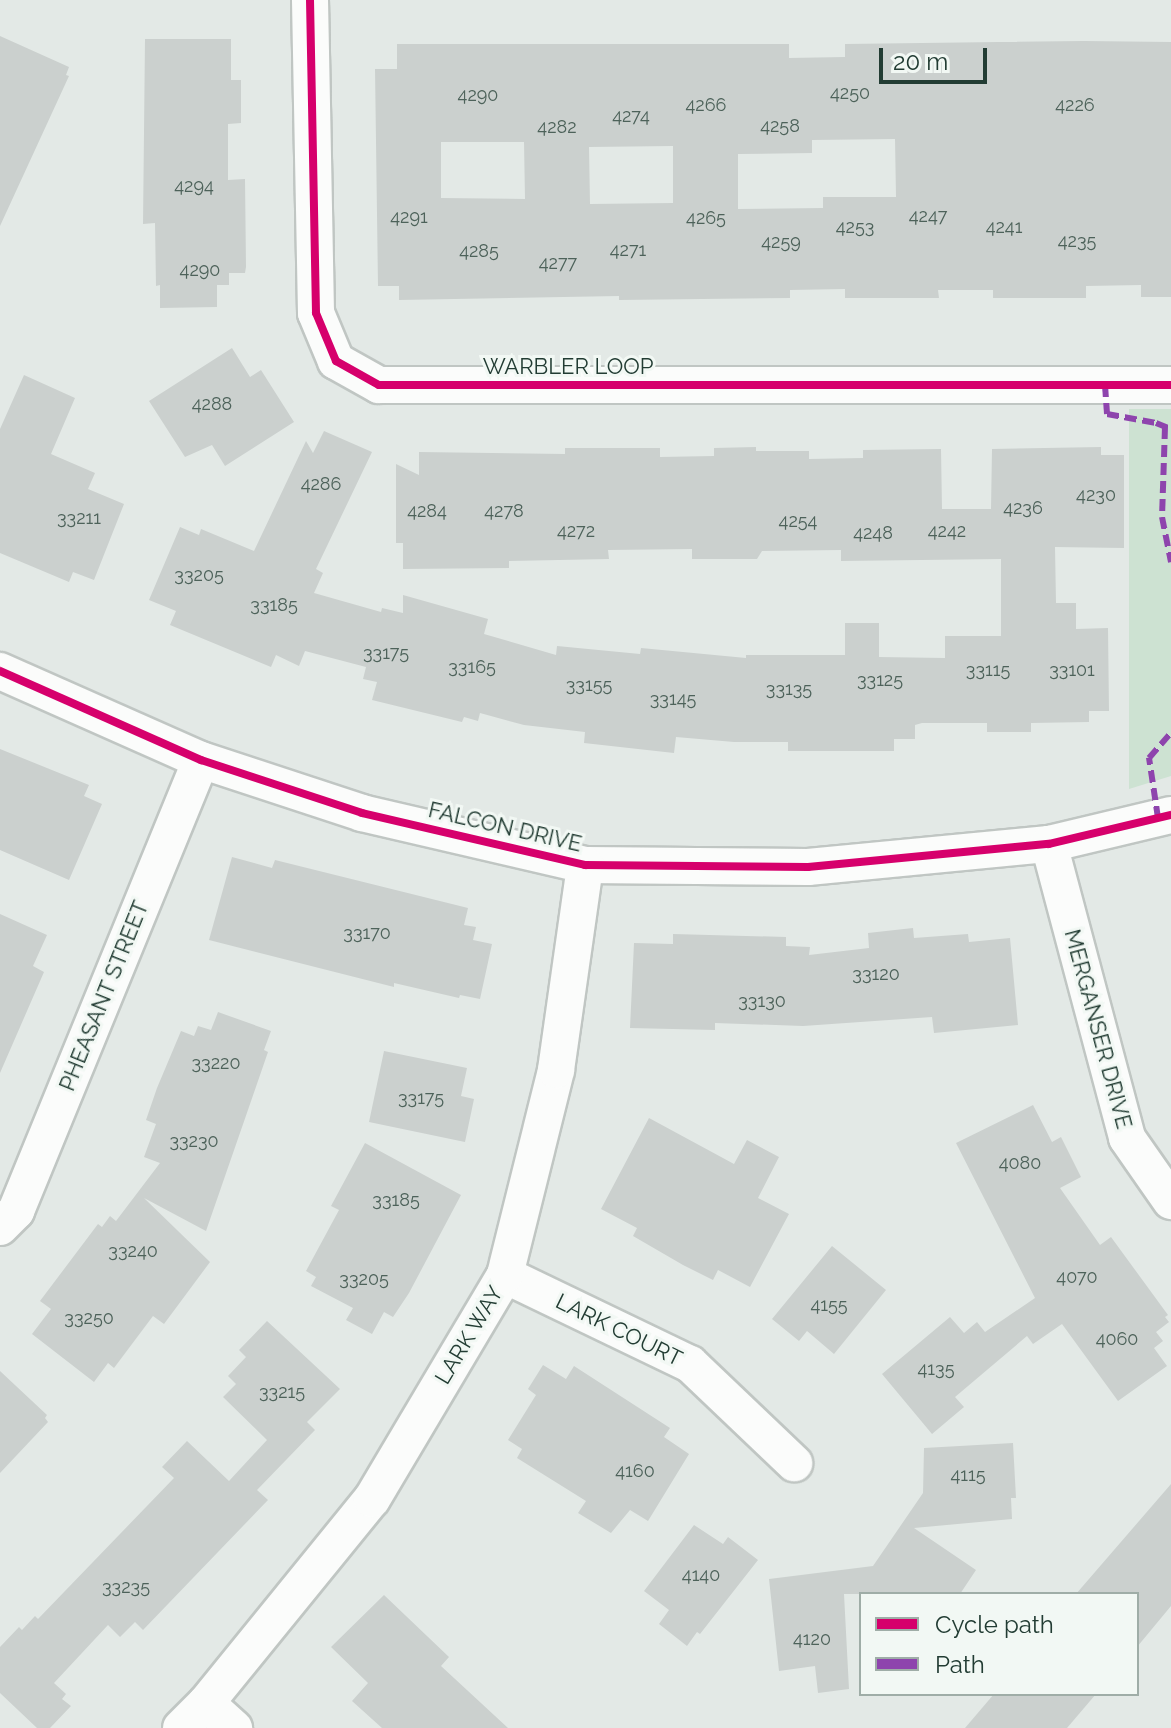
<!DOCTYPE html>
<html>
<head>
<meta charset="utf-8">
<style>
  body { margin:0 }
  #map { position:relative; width:1171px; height:1728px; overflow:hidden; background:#e3e9e6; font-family:Raleway,sans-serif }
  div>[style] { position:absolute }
  .green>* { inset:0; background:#cde2d2 }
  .building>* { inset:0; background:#cbd0ce }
  .roads { filter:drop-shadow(2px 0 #c0c6c3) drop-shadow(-2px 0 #c0c6c3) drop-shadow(0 2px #c0c6c3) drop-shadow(0 -2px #c0c6c3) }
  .minor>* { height:36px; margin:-18px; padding:0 18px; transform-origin:18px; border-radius:18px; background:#fbfcfb }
  .quiet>* { height:6px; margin-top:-3px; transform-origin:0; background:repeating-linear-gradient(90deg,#8e44ad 0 12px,transparent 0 18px) }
  .cycleway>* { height:8px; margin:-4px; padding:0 4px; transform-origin:4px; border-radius:4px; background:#d6006c }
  span { translate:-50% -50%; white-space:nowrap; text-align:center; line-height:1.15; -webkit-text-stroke:6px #f2f8f4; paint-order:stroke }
  .number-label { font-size:18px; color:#4d625a }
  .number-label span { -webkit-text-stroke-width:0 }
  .street-label { font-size:22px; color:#223c33 }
  .legend { position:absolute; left:859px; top:1592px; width:280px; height:104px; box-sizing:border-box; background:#f2f8f4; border:2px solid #9fada7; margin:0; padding:10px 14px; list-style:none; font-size:24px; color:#223c33 }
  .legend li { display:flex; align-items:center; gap:16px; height:40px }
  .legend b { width:40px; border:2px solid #9fada7 }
  .scale { position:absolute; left:879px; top:48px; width:108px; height:36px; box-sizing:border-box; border:4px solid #223c33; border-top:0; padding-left:10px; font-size:24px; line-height:28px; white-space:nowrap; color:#223c33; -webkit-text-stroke:6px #f2f8f4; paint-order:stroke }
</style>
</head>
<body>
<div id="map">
  <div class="green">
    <i style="clip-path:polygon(1129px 409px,1171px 409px,1171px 776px,1129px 789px)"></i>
  </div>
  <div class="building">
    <i style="clip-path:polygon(0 36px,69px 67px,66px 75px,69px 76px,0 226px)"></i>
    <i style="clip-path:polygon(145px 39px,231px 39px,231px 80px,241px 80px,241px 123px,228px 124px,228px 180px,245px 179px,246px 267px,245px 273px,229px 273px,229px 285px,217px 285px,217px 307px,160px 308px,160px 285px,156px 286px,155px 223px,143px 224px)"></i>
    <i style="clip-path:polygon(evenodd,1084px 41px,1171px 42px,1171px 297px,1141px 297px,1141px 285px,1086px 286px,1086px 298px,993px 298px,993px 290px,938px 290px,939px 298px,845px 298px,845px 289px,790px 290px,790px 298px,619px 300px,619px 296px,399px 300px,399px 286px,378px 286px,375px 69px,397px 69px,397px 44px,789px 44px,789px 58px,845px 57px,845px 44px,1084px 41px,895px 139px,896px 197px,823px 197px,823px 208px,738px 209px,738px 154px,812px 153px,812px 140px,895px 139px,1084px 41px,441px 142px,524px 142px,525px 199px,441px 198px,441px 142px,1084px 41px,673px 146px,673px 203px,590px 204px,589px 147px,673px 146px)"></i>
    <i style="clip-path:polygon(232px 348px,250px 377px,261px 370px,294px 422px,225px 466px,212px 445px,185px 457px,149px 401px)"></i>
    <i style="clip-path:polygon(24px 375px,75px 398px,51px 454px,95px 473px,88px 489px,124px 504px,94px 580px,73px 572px,69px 582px,0 553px,0 429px)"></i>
    <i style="clip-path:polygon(324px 431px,372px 452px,316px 569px,323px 573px,314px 593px,381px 612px,382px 608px,403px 613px,403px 595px,488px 619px,484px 634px,556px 655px,557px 646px,640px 654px,641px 648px,746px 658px,746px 655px,845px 655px,845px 623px,879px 623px,879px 657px,945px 658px,945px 636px,1001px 636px,1001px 559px,841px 561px,841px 550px,762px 551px,757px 559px,692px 559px,692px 549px,608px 550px,609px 559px,509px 561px,509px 568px,403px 569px,403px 543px,396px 543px,396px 464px,419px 475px,419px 452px,565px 454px,565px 448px,660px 448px,660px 457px,714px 456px,714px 448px,756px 447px,756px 451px,809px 451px,809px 459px,863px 458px,863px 450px,941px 449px,942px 509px,991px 509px,992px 449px,1101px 447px,1101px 455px,1124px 455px,1124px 548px,1055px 547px,1056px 603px,1076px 603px,1076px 629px,1108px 628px,1109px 711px,1089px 711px,1089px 722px,1031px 723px,1031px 732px,987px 732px,987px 723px,922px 723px,915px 725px,915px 739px,894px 739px,894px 751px,788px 751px,788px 742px,734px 742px,676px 737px,674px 753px,584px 743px,585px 732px,524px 725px,480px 713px,478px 721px,464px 717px,462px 722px,372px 700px,377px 682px,363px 679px,366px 667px,305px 651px,299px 666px,276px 655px,271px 667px,170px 625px,176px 611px,149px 600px,180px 527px,199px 535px,201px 529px,254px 551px,306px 441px,313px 453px)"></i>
    <i style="clip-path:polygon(0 749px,89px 785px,84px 796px,102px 804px,69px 880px,0 850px)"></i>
    <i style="clip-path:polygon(232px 857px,272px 868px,275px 860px,468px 908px,464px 925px,476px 927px,473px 940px,492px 944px,480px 999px,460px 995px,459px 998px,394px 983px,394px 987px,209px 940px)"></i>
    <i style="clip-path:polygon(0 914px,47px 935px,33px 966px,44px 972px,0 1073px)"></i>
    <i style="clip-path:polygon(913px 928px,914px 938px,968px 934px,969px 942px,1010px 938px,1018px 1025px,934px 1033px,932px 1017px,803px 1026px,715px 1023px,715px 1030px,630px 1028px,634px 943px,673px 944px,673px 934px,786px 937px,786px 946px,810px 947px,809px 955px,869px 948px,868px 933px)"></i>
    <i style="clip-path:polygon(218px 1012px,271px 1031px,264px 1050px,268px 1052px,206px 1231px,144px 1198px,210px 1262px,164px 1324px,153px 1316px,114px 1368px,108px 1363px,94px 1382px,32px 1334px,51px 1309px,40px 1301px,98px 1224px,102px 1227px,110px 1216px,116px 1221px,160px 1163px,144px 1157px,156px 1124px,146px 1120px,157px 1088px,181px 1031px,194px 1036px,198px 1026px,211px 1030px)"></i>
    <i style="clip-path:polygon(384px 1051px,467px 1068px,461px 1096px,474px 1099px,465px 1142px,369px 1122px)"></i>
    <i style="clip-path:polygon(1033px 1105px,1052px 1142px,1061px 1137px,1081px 1177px,1060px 1188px,1100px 1245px,1111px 1237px,1168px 1315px,1165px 1317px,1169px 1322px,1156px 1332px,1163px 1341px,1154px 1348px,1167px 1366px,1118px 1401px,1062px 1324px,1033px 1344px,1027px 1336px,955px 1397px,964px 1407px,932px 1434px,882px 1374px,950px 1317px,964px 1333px,977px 1322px,985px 1332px,1035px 1298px,956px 1143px)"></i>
    <i style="clip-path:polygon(649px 1118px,734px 1164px,747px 1140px,779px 1157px,758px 1198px,789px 1214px,750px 1287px,718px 1270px,713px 1280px,683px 1265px,633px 1236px,637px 1228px,601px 1209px)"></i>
    <i style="clip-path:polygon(365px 1143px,461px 1195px,409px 1293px,393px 1317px,384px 1312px,372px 1334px,346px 1320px,353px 1308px,311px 1286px,316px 1277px,306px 1271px,339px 1210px,331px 1206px)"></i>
    <i style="clip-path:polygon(832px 1246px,886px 1290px,834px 1354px,807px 1331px,799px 1341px,772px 1319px)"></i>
    <i style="clip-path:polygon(267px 1321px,340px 1389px,307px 1422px,315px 1430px,257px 1490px,268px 1500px,143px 1630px,135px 1622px,120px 1637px,108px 1625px,54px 1683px,66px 1694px,62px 1699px,71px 1706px,50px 1728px,37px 1728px,0 1693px,0 1647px,19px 1627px,22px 1630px,35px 1616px,38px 1619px,174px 1478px,162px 1467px,187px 1441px,229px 1481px,267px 1440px,223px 1397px,236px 1384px,228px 1376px,246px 1357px,239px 1350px)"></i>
    <i style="clip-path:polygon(543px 1365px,566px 1379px,574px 1366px,670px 1428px,664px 1437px,689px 1454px,648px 1521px,630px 1510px,611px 1533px,578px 1513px,586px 1501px,517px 1458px,522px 1449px,508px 1440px,536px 1395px,528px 1389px)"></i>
    <i style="clip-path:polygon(0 1371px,47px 1415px,45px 1418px,48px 1422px,0 1473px)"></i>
    <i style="clip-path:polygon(1013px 1443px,1016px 1498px,1011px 1498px,1012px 1519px,914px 1528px,976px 1570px,960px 1594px,844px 1594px,849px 1689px,818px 1693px,815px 1666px,779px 1671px,769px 1579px,873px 1566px,923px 1493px,924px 1448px)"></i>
    <i style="clip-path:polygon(1171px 1484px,1171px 1606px,1137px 1647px,1137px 1594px,1076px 1594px)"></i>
    <i style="clip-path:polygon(694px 1525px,723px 1544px,728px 1537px,758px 1560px,700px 1634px,697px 1632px,687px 1646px,659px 1624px,669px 1610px,644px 1591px)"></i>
    <i style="clip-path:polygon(384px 1595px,449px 1657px,441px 1666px,508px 1728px,382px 1728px,352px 1701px,368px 1683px,331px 1647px)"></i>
    <i style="clip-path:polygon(994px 1694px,1096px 1694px,1067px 1728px,965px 1728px)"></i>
  </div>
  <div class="roads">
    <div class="minor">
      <i style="left:310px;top:0;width:313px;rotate:88.9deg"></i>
      <i style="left:316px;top:313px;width:52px;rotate:67.4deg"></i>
      <i style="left:336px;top:361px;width:49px;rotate:29.2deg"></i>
      <i style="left:379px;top:385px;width:792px"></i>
      <i style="left:0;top:671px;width:220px;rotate:23.9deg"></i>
      <i style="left:201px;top:760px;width:169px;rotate:18.2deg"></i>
      <i style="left:362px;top:813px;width:229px;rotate:13.1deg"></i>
      <i style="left:585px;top:865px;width:223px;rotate:0.5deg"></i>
      <i style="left:808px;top:867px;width:242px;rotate:-5.5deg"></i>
      <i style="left:1049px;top:844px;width:125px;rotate:-13.4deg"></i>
      <i style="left:1049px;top:844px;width:304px;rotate:75.1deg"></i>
      <i style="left:1127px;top:1138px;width:77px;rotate:55.1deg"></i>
      <i style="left:0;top:1227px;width:23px;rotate:-45deg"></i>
      <i style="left:16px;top:1211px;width:487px;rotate:-67.7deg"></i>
      <i style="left:505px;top:1275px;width:205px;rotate:25.7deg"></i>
      <i style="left:690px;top:1364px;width:144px;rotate:43.6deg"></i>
      <i style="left:206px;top:1703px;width:38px;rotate:42deg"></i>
      <i style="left:181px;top:1728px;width:35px;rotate:-45deg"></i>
      <i style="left:206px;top:1703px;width:263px;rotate:-50.9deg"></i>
      <i style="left:372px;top:1499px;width:261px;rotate:-59.3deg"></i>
      <i style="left:505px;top:1275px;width:211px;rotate:-76deg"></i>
      <i style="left:556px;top:1070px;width:207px;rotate:-81.9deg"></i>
    </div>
  </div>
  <div class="quiet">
    <i style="left:1105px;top:385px;width:29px;rotate:86deg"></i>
    <i style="left:1107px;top:414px;width:50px;rotate:10.4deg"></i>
    <i style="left:1156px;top:423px;width:16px;rotate:22deg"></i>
    <i style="left:1165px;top:427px;width:90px;rotate:91.9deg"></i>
    <i style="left:1162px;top:517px;width:46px;rotate:78.7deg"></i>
    <i style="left:1158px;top:818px;width:61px;rotate:-98.5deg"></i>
    <i style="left:1149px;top:758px;width:33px;rotate:-49deg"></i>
  </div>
  <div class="cycleway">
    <i style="left:310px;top:0;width:313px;rotate:88.9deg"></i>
    <i style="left:316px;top:313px;width:52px;rotate:67.4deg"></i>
    <i style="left:336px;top:361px;width:49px;rotate:29.2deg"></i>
    <i style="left:379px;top:385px;width:792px"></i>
    <i style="left:0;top:671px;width:220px;rotate:23.9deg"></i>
    <i style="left:201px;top:760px;width:169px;rotate:18.2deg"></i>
    <i style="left:362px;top:813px;width:229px;rotate:13.1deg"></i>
    <i style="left:585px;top:865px;width:223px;rotate:0.5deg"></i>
    <i style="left:808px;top:867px;width:242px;rotate:-5.5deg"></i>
    <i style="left:1049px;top:844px;width:125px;rotate:-13.4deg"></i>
  </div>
  <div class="number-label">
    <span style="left:850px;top:93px">4250</span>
    <span style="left:478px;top:95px">4290</span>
    <span style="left:706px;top:105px">4266</span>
    <span style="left:1075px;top:105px">4226</span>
    <span style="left:631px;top:116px">4274</span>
    <span style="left:780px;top:126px">4258</span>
    <span style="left:557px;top:127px">4282</span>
    <span style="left:194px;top:186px">4294</span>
    <span style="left:928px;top:216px">4247</span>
    <span style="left:409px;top:217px">4291</span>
    <span style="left:706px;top:218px">4265</span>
    <span style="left:855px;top:227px">4253</span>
    <span style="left:1004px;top:227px">4241</span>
    <span style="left:1077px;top:241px">4235</span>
    <span style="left:781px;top:242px">4259</span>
    <span style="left:628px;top:250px">4271</span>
    <span style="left:479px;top:251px">4285</span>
    <span style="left:558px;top:263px">4277</span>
    <span style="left:200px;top:270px">4290</span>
    <span style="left:212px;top:404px">4288</span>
    <span style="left:321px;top:484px">4286</span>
    <span style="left:1096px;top:495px">4230</span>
    <span style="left:1023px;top:508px">4236</span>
    <span style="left:427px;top:511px">4284</span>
    <span style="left:504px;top:511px">4278</span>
    <span style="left:79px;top:518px">33211</span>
    <span style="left:798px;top:521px">4254</span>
    <span style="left:576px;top:531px">4272</span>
    <span style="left:947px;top:531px">4242</span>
    <span style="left:873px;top:533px">4248</span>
    <span style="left:199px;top:575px">33205</span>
    <span style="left:274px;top:605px">33185</span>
    <span style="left:386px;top:653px">33175</span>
    <span style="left:472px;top:667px">33165</span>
    <span style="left:988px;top:670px">33115</span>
    <span style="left:1072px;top:670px">33101</span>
    <span style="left:880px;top:680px">33125</span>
    <span style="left:589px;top:685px">33155</span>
    <span style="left:789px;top:689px">33135</span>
    <span style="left:673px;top:699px">33145</span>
    <span style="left:367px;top:933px">33170</span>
    <span style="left:876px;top:974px">33120</span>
    <span style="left:762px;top:1001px">33130</span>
    <span style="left:216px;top:1063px">33220</span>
    <span style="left:421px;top:1098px">33175</span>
    <span style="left:194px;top:1141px">33230</span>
    <span style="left:1020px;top:1163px">4080</span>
    <span style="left:396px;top:1200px">33185</span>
    <span style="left:133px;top:1251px">33240</span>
    <span style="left:1077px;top:1277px">4070</span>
    <span style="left:364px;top:1279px">33205</span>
    <span style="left:829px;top:1305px">4155</span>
    <span style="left:89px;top:1318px">33250</span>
    <span style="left:1117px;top:1339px">4060</span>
    <span style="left:936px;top:1369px">4135</span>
    <span style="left:282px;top:1392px">33215</span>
    <span style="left:635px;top:1471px">4160</span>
    <span style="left:968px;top:1475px">4115</span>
    <span style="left:701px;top:1575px">4140</span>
    <span style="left:126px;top:1587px">33235</span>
    <span style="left:812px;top:1639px">4120</span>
  </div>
  <div class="street-label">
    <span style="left:568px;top:367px">WARBLER LOOP</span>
    <span style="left:505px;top:827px;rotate:13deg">FALCON DRIVE</span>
    <span style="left:104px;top:996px;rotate:-68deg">PHEASANT STREET</span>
    <span style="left:1098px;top:1029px;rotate:75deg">MERGANSER DRIVE</span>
    <span style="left:619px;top:1330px;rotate:26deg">LARK COURT</span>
    <span style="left:469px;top:1335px;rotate:-59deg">LARK WAY</span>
  </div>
  <ul class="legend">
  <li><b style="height:10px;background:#d6006c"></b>Cycle path</li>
  <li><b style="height:10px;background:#8e44ad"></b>Path</li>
  </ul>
  <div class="scale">20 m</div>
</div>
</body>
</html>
